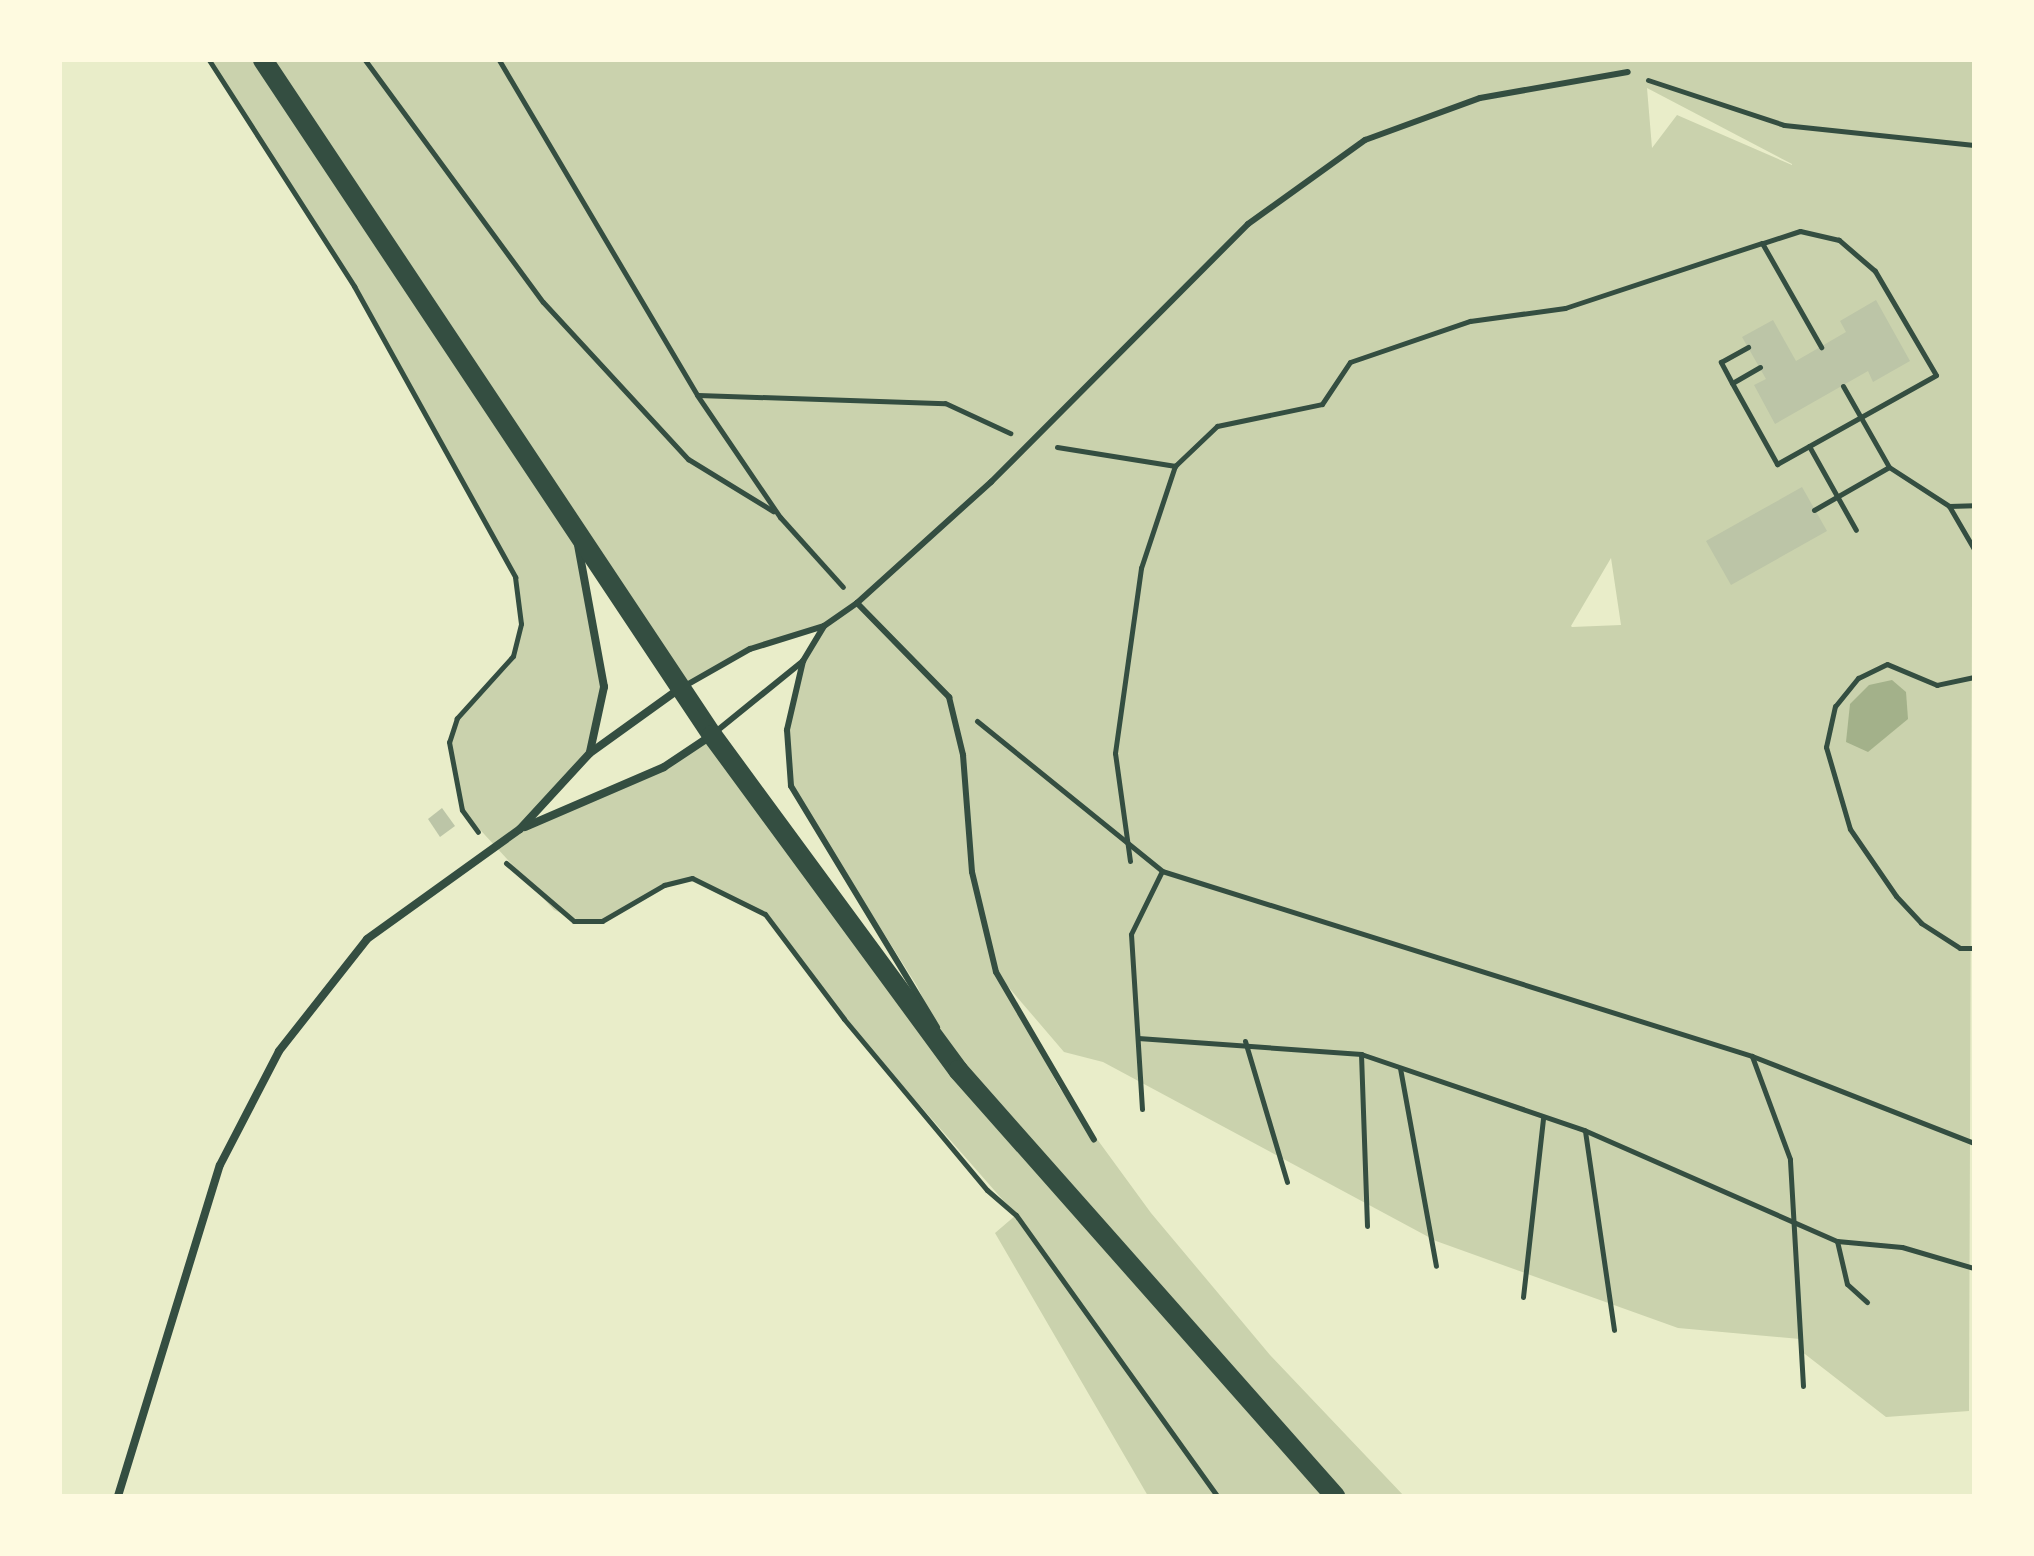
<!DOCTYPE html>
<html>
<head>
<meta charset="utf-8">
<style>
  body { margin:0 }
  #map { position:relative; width:2034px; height:1556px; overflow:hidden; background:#e9edc9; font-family:"Work Sans",sans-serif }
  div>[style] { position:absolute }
  .green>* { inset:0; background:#cad2ad }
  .water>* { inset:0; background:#a3b18a }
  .building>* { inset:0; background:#bcc5a7 }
  .path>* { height:5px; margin:-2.5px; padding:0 2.5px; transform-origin:2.5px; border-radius:2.5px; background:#344e41 }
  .service>* { height:6px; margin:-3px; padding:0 3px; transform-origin:3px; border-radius:3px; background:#344e41 }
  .minor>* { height:8px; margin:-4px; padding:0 4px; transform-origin:4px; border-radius:4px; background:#344e41 }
  .primary>* { height:20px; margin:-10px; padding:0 10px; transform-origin:10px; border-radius:10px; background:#344e41 }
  span { translate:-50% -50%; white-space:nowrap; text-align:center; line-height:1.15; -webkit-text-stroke:8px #fefae0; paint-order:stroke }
  .frame { position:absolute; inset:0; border:62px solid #fefae0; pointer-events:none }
</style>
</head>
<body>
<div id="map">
  <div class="green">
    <i style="clip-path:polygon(evenodd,209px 60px,1974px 60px,1969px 1411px,1886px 1417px,1801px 1351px,1800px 1339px,1678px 1328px,1436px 1241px,1103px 1062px,1064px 1052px,999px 976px,1059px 1087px,1151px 1213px,1270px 1355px,1404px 1496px,1148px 1496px,995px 1233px,1016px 1215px,844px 1019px,765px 914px,692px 878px,664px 885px,602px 921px,581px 921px,554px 910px,462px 810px,449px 742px,457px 718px,513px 656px,521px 624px,515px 577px,354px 286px,209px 60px,1647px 88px,1792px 164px,1792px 165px,1677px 115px,1652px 148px,1647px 88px,209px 60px,577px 535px,681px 688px,750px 649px,823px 627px,803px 661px,787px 730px,791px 786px,917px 986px,955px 1065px,712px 735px,664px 767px,522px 827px,590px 753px,604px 687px,577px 535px,209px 60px,1611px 558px,1621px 625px,1572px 627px,1571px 626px,1611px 558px)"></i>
  </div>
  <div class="water">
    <i style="clip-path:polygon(1892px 680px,1906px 692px,1908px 719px,1868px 752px,1846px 742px,1850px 704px,1869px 685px)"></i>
  </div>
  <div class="building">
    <i style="clip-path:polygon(1876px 300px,1910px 361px,1873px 382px,1868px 371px,1775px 424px,1754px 385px,1766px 379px,1742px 337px,1773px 320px,1796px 361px,1846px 332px,1840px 321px)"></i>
    <i style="clip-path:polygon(1802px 487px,1827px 531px,1731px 585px,1706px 541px)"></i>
    <i style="clip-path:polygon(442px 808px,455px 826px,440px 837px,428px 819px)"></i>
  </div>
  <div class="path">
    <i style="left:209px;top:60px;width:269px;rotate:57.3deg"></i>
    <i style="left:354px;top:286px;width:333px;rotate:61deg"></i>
    <i style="left:515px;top:577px;width:47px;rotate:82.7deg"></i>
    <i style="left:521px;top:624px;width:33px;rotate:104deg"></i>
    <i style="left:513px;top:656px;width:84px;rotate:132.1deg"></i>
    <i style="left:457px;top:718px;width:25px;rotate:108deg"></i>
    <i style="left:449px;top:742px;width:69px;rotate:79.2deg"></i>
    <i style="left:462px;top:810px;width:27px;rotate:54deg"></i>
    <i style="left:365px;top:60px;width:300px;rotate:53.7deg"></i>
    <i style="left:543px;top:302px;width:214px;rotate:47.3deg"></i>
    <i style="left:688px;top:459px;width:100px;rotate:31.5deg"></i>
    <i style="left:499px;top:60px;width:389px;rotate:59.4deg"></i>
    <i style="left:697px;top:395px;width:148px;rotate:55.8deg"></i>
    <i style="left:780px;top:517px;width:94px;rotate:48deg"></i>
    <i style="left:1648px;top:80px;width:143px;rotate:18.3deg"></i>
    <i style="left:1784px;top:125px;width:191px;rotate:6deg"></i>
    <i style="left:1760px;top:367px;width:32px;rotate:150deg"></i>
    <i style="left:1732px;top:383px;width:93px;rotate:60.9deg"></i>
    <i style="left:1777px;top:464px;width:182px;rotate:-29.2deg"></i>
    <i style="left:1936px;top:375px;width:121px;rotate:-120.4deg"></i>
    <i style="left:1875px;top:271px;width:48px;rotate:-139.3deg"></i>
    <i style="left:1839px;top:240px;width:40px;rotate:-167deg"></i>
    <i style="left:1800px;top:231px;width:40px;rotate:162deg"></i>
    <i style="left:1732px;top:383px;width:24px;rotate:-118deg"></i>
    <i style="left:1721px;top:362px;width:31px;rotate:-29deg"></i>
    <i style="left:1843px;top:386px;width:93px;rotate:60.4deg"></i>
    <i style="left:1889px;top:467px;width:72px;rotate:33deg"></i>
    <i style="left:1949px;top:506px;width:50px;rotate:59.8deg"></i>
    <i style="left:698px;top:395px;width:247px;rotate:1.9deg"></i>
    <i style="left:945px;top:403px;width:72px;rotate:24.8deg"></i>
    <i style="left:1809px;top:446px;width:96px;rotate:60.8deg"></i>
    <i style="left:1057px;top:447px;width:120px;rotate:9.1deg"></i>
    <i style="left:1949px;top:506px;width:25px;rotate:-2deg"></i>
    <i style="left:1814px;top:510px;width:86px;rotate:-29.8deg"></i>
    <i style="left:1974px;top:677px;width:38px;rotate:168deg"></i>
    <i style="left:1937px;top:685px;width:54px;rotate:-157.2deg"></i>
    <i style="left:1887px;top:664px;width:32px;rotate:154deg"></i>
    <i style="left:1858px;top:678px;width:36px;rotate:129deg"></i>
    <i style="left:1835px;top:706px;width:42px;rotate:102.4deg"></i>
    <i style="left:1826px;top:747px;width:85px;rotate:73.7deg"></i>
    <i style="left:1850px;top:829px;width:81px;rotate:55.5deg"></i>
    <i style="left:1896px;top:896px;width:37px;rotate:47deg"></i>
    <i style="left:1921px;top:923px;width:46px;rotate:32.7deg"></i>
    <i style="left:1960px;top:948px;width:14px"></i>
    <i style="left:977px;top:721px;width:238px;rotate:39deg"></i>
    <i style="left:1162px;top:871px;width:618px;rotate:17.41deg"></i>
    <i style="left:1130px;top:861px;width:109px;rotate:-97.9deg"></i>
    <i style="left:1115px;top:753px;width:187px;rotate:-82deg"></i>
    <i style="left:1141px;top:568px;width:108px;rotate:-71.6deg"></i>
    <i style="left:1175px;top:466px;width:58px;rotate:-43.6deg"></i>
    <i style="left:1217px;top:426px;width:107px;rotate:-11.8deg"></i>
    <i style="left:1322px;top:404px;width:50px;rotate:-56.3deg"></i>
    <i style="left:1350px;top:362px;width:127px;rotate:-18.9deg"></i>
    <i style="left:1470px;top:321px;width:96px;rotate:-7.8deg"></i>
    <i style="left:1565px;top:308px;width:207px;rotate:-18.3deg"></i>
    <i style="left:1762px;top:243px;width:120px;rotate:60.4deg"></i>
    <i style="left:506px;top:863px;width:89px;rotate:40.5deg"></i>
    <i style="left:574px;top:921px;width:28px"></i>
    <i style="left:602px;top:921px;width:72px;rotate:-30.1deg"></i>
    <i style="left:664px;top:885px;width:29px;rotate:-14deg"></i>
    <i style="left:692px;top:878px;width:81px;rotate:26.3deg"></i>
    <i style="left:765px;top:914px;width:131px;rotate:53deg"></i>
    <i style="left:844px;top:1019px;width:223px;rotate:50.1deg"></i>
    <i style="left:987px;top:1190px;width:38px;rotate:41deg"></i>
    <i style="left:1016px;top:1215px;width:345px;rotate:54.4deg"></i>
    <i style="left:1138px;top:1038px;width:224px;rotate:4.1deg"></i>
    <i style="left:1361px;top:1054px;width:236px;rotate:18.8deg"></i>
    <i style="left:1584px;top:1130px;width:276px;rotate:23.7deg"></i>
    <i style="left:1837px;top:1241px;width:65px;rotate:5.3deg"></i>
    <i style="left:1902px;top:1247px;width:75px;rotate:16.3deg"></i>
    <i style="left:1245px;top:1041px;width:147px;rotate:73.4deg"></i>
    <i style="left:1361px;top:1054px;width:172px;rotate:88deg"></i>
    <i style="left:1400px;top:1068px;width:201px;rotate:79.7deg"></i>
    <i style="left:1142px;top:1109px;width:175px;rotate:-93.6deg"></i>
    <i style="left:1131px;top:934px;width:70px;rotate:-63.8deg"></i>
    <i style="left:1585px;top:1131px;width:201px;rotate:81.7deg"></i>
    <i style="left:1837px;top:1241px;width:44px;rotate:76.9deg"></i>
    <i style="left:1847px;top:1284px;width:27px;rotate:42deg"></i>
    <i style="left:1523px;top:1297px;width:180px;rotate:-83.6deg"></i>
    <i style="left:1803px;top:1386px;width:227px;rotate:-93.3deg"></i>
    <i style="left:1790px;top:1159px;width:110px;rotate:-110.3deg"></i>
    <i style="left:1752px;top:1056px;width:238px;rotate:21.4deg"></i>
  </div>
  <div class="service">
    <i style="left:857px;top:603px;width:181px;rotate:-42.1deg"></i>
    <i style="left:991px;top:482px;width:364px;rotate:-45.1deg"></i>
    <i style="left:1248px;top:224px;width:144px;rotate:-35.7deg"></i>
    <i style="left:1365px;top:140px;width:122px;rotate:-20.1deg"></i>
    <i style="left:1480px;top:98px;width:150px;rotate:-10deg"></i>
    <i style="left:803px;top:661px;width:71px;rotate:103.1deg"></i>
    <i style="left:787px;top:730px;width:56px;rotate:85.9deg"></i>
    <i style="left:791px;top:786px;width:282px;rotate:58.8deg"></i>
    <i style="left:683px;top:687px;width:77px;rotate:-29.6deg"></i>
    <i style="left:750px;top:649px;width:77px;rotate:-17.3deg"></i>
    <i style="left:824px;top:626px;width:40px;rotate:-34.9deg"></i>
    <i style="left:857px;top:603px;width:132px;rotate:45.6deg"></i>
    <i style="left:949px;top:697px;width:60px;rotate:76.4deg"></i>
    <i style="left:963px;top:755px;width:117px;rotate:85.6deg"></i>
    <i style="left:972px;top:872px;width:103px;rotate:76.5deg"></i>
    <i style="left:996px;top:972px;width:194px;rotate:59.7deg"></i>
    <i style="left:713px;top:734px;width:116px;rotate:-39deg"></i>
    <i style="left:803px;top:661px;width:41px;rotate:-59deg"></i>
  </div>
  <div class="minor">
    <i style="left:578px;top:545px;width:144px;rotate:79.6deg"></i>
    <i style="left:604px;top:687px;width:66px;rotate:102.2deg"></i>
    <i style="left:525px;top:827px;width:151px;rotate:-23.3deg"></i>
    <i style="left:664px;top:767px;width:58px;rotate:-33.7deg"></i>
    <i style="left:118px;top:1496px;width:346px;rotate:-72.9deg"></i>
    <i style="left:220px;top:1165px;width:128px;rotate:-62.6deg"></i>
    <i style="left:279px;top:1051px;width:142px;rotate:-51.8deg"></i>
    <i style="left:367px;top:939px;width:188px;rotate:-35.7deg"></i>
    <i style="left:520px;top:829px;width:103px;rotate:-47.4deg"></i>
    <i style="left:590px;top:753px;width:110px;rotate:-35.7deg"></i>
  </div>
  <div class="primary">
    <i style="left:263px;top:60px;width:811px;rotate:56.37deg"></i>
    <i style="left:712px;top:735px;width:416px;rotate:53.7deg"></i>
    <i style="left:958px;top:1070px;width:569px;rotate:48.49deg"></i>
  </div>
  <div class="frame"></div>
</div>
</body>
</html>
